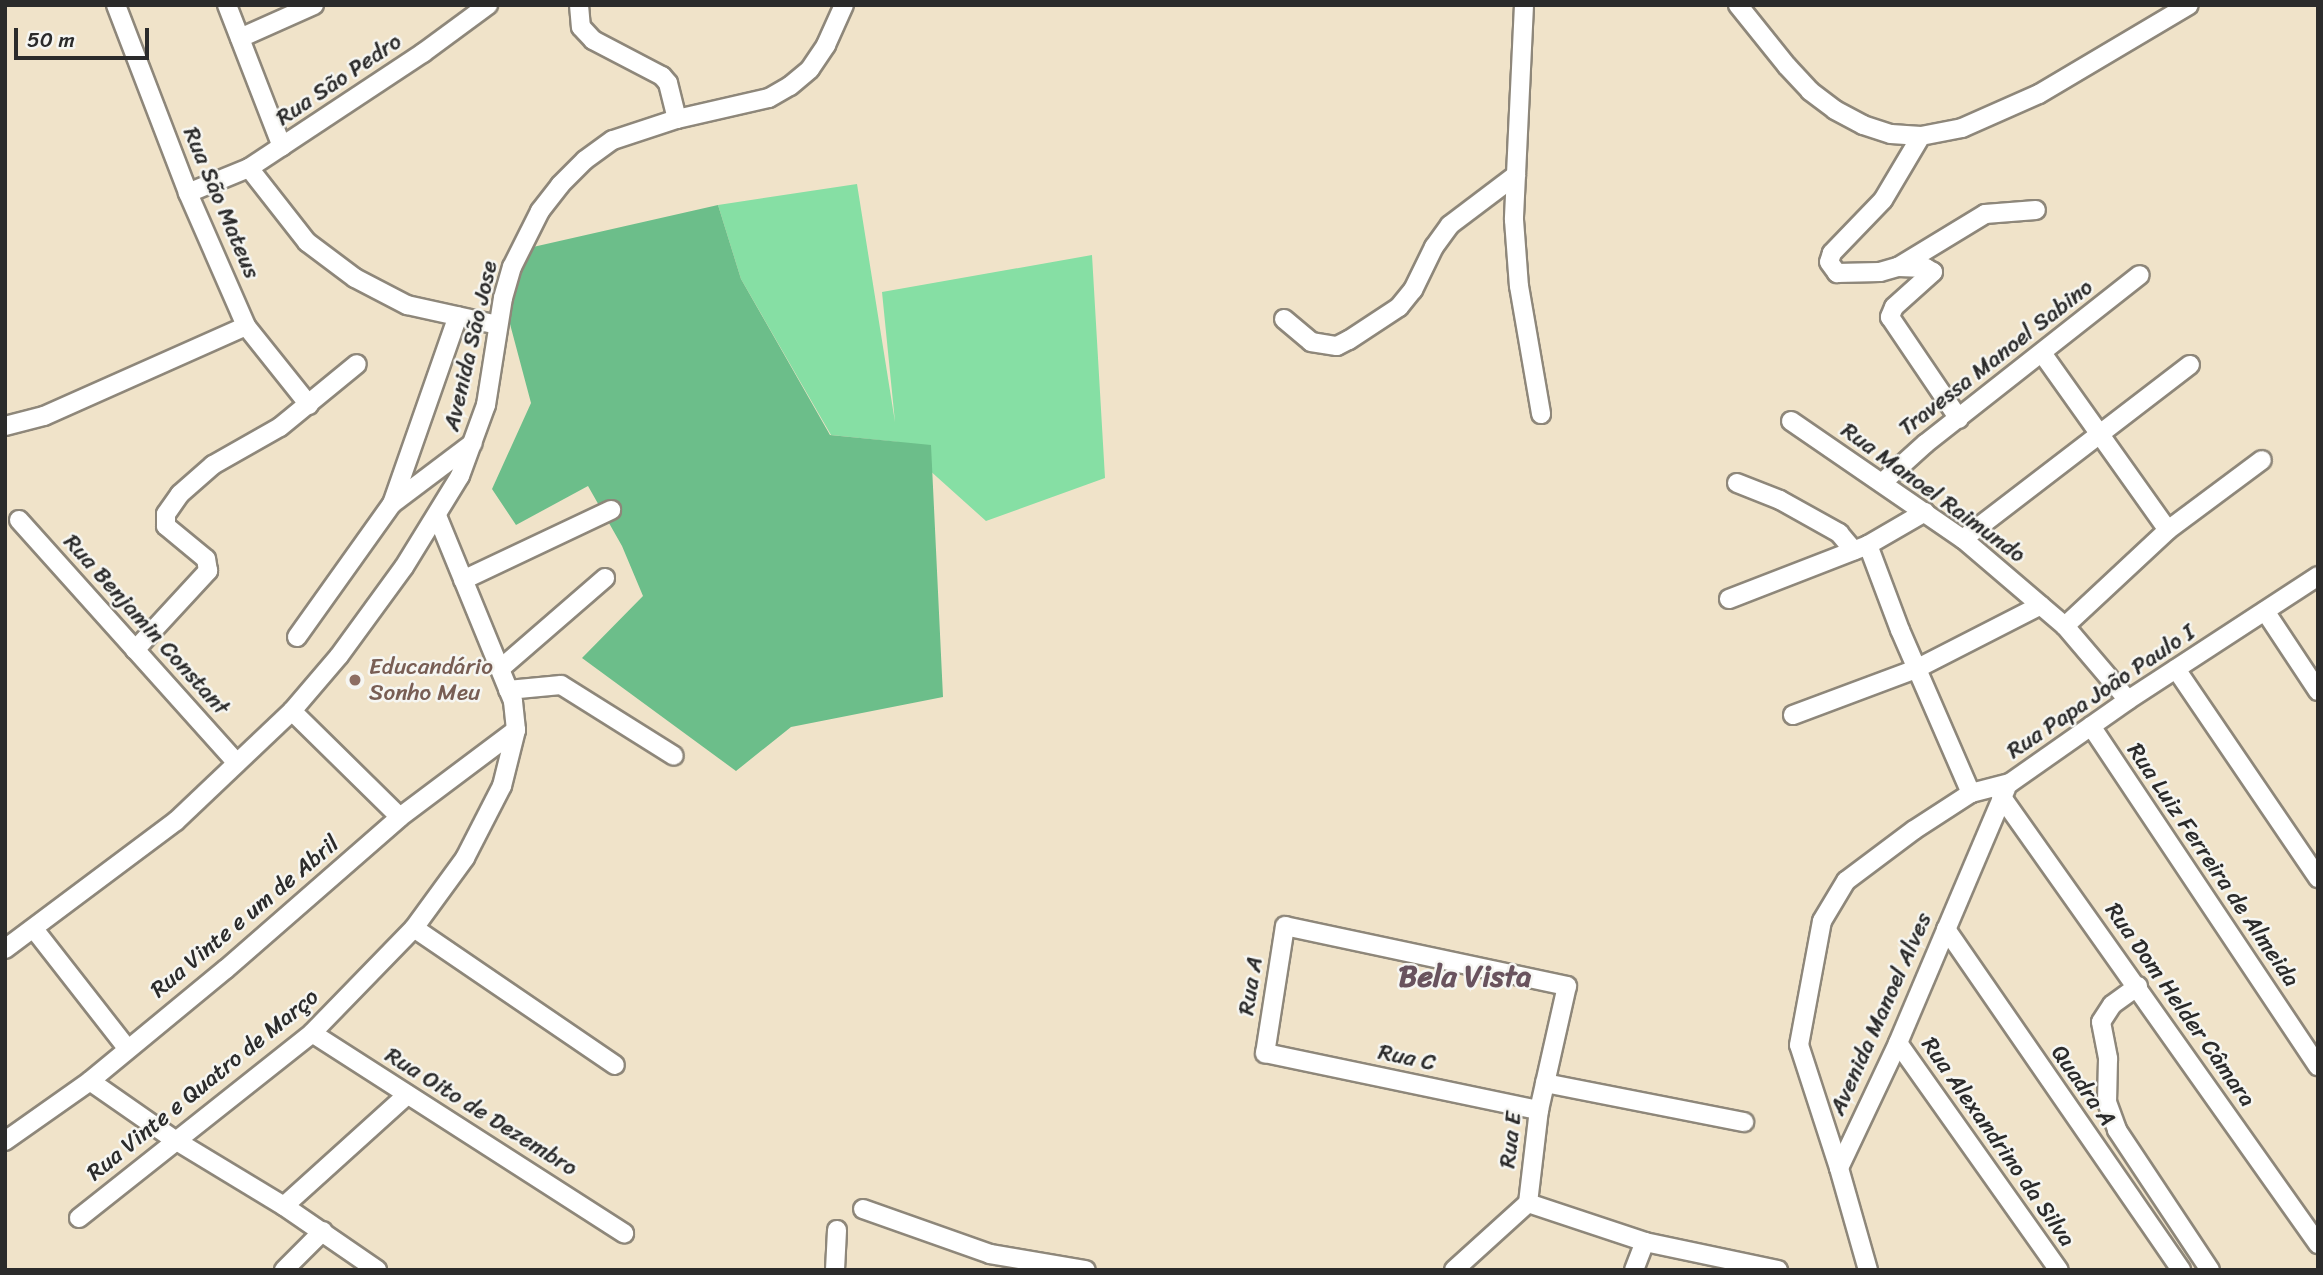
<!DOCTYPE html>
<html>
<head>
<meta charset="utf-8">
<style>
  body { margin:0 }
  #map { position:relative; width:2323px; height:1275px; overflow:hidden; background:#f0e3c9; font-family:Sriracha,sans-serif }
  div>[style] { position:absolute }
  .green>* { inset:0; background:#86dfa4 }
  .forest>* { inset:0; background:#6cbe8a }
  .roads { filter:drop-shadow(2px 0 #8e877a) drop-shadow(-2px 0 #8e877a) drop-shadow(0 2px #8e877a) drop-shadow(0 -2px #8e877a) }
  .minor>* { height:18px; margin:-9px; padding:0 9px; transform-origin:9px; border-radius:9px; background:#fff }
  .dots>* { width:19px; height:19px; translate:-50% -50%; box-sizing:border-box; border:4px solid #f6f6f2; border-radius:50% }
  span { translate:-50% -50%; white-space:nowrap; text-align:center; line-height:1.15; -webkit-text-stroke:5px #f6f6f2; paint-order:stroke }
  .street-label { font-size:23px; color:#2b2b2b }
  .education-label { font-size:23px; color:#785e54 }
  .left { translate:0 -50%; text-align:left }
  .district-label { font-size:30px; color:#69535e; font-weight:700 }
  .frame { position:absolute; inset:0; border:7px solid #2b2b2b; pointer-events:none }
  .scale { position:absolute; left:14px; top:28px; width:135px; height:32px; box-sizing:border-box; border:4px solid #2b2b2b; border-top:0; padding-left:9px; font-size:21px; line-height:24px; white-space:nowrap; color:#2b2b2b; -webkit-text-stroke:5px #f6f6f2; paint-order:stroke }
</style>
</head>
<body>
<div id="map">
  <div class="green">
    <i style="clip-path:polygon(857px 184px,895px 422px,882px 292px,1092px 255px,1105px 478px,986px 521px,898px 442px,831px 435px,741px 279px,718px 205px)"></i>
  </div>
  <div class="forest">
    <i style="clip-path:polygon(718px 205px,741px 279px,830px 435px,931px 445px,943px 697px,791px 727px,736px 771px,582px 658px,643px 596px,622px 546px,588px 486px,516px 525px,492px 489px,531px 403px,502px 294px,533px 247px)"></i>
  </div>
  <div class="roads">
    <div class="minor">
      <i style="left:116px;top:5px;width:201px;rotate:69deg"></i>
      <i style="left:188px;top:193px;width:145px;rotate:66.4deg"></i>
      <i style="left:246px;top:326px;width:101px;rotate:51.4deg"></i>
      <i style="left:227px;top:5px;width:152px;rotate:68.8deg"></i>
      <i style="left:579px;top:5px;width:22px;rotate:85deg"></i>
      <i style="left:581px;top:27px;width:18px;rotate:47deg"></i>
      <i style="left:593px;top:40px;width:78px;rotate:27.6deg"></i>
      <i style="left:662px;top:76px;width:9px;rotate:49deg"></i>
      <i style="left:668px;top:83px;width:37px;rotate:76deg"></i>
      <i style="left:1524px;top:5px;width:215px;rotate:92.7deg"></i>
      <i style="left:1514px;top:220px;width:66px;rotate:85.7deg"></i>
      <i style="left:1519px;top:286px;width:130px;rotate:80.2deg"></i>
      <i style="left:1738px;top:5px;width:78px;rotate:51.2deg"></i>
      <i style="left:1787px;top:66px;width:34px;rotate:47deg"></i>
      <i style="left:1810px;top:91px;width:31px;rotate:37deg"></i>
      <i style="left:1835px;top:110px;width:32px;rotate:28deg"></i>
      <i style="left:1863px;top:125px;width:29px;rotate:18deg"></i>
      <i style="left:1891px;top:134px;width:30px;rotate:4deg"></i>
      <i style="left:1921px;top:136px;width:42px;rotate:-11deg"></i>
      <i style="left:1962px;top:128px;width:84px;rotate:-23.8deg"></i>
      <i style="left:2039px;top:94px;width:174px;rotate:-30.7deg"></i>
      <i style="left:240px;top:38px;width:81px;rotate:-24deg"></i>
      <i style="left:1921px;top:136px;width:74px;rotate:120.7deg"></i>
      <i style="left:1883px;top:200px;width:74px;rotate:133.9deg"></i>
      <i style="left:1832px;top:253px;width:9px;rotate:108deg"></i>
      <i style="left:1829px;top:262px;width:14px;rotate:54deg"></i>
      <i style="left:1837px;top:273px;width:43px;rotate:-1.3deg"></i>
      <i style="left:1880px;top:272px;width:19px;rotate:-16deg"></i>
      <i style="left:1898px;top:267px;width:102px;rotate:-31.3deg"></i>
      <i style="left:1985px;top:214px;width:51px;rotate:-4.5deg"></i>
      <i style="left:249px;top:168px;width:94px;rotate:51.9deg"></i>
      <i style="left:307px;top:242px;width:60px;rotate:36.9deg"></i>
      <i style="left:355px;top:278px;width:59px;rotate:27.4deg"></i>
      <i style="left:407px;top:305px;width:93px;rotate:12.4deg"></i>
      <i style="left:188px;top:193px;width:66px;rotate:-22.3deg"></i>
      <i style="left:249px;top:168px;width:209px;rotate:-33.5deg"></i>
      <i style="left:423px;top:53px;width:81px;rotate:-36.4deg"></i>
      <i style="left:1898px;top:267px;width:28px;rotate:2deg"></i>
      <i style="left:1926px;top:268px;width:8px;rotate:30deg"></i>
      <i style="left:1933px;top:272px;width:52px;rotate:138.1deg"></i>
      <i style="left:1894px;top:307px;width:11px;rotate:112deg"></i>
      <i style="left:1890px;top:317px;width:123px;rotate:55.9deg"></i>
      <i style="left:1284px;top:319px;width:35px;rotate:40deg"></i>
      <i style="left:1311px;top:342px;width:26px;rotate:9deg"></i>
      <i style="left:1337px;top:346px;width:13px;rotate:-27deg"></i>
      <i style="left:1349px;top:340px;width:60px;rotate:-33.4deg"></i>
      <i style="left:1399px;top:307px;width:22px;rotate:-51deg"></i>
      <i style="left:1413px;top:290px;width:48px;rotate:-64deg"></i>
      <i style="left:1434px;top:247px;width:27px;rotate:-54deg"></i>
      <i style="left:1450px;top:225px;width:83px;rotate:-37.1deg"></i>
      <i style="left:2042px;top:353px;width:217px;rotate:54.6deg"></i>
      <i style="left:1791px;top:421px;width:209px;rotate:34.5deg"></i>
      <i style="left:1963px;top:539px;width:134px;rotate:40.5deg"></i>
      <i style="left:2065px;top:626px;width:97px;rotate:49.6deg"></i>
      <i style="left:5px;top:426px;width:40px;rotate:-14.4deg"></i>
      <i style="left:44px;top:416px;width:221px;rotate:-24deg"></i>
      <i style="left:1883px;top:482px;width:57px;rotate:-42.1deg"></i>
      <i style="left:1925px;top:444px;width:273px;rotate:-38.2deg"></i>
      <i style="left:1737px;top:483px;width:46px;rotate:21.6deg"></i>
      <i style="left:1780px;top:500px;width:68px;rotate:29.2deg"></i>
      <i style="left:1839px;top:533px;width:23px;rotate:50deg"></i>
      <i style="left:392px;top:504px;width:199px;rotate:-70.7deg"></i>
      <i style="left:19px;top:520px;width:326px;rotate:48.1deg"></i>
      <i style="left:1963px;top:539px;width:286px;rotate:-37.5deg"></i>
      <i style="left:1868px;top:545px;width:91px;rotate:69.4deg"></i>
      <i style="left:1900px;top:630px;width:178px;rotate:66.5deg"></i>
      <i style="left:463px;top:580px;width:164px;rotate:-25.3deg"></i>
      <i style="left:1729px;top:599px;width:149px;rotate:-21.2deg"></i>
      <i style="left:1868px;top:545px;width:66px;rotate:-30.1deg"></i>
      <i style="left:2265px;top:611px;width:96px;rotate:56.5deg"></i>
      <i style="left:2065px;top:626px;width:141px;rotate:-43deg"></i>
      <i style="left:2168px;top:530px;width:117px;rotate:-36.7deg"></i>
      <i style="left:297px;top:637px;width:163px;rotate:-54.5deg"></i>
      <i style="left:392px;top:504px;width:101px;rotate:-37deg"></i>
      <i style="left:135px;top:650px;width:108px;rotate:-47.3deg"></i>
      <i style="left:208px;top:571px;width:12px;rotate:-99deg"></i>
      <i style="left:206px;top:559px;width:52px;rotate:-140.5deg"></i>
      <i style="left:166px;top:526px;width:12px;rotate:-90deg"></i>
      <i style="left:166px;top:514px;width:24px;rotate:-55deg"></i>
      <i style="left:180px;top:494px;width:44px;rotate:-41.3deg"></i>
      <i style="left:213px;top:465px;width:77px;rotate:-29.6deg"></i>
      <i style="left:280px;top:427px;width:99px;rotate:-39.3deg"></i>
      <i style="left:500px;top:669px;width:139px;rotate:-40.9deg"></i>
      <i style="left:2176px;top:669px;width:253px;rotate:55.8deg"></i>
      <i style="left:508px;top:690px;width:53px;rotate:-5.4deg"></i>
      <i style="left:561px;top:685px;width:133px;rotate:32.1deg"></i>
      <i style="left:292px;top:711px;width:151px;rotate:44.5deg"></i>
      <i style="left:1793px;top:715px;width:131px;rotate:-20.5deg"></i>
      <i style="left:1916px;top:669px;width:140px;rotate:-27.1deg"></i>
      <i style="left:2091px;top:726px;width:409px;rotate:56.3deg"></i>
      <i style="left:2001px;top:796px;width:549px;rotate:54.72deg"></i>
      <i style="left:414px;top:928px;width:243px;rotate:34.3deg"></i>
      <i style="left:34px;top:929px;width:151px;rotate:52deg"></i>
      <i style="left:1946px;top:929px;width:414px;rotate:55.4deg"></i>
      <i style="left:5px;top:949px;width:214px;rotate:-36.8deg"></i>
      <i style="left:176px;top:821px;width:160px;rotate:-43.5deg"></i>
      <i style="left:292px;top:711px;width:72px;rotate:-49.5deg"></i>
      <i style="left:339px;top:656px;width:110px;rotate:-53.9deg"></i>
      <i style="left:404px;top:567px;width:107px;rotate:-58.4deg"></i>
      <i style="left:460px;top:476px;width:76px;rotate:-69.9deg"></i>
      <i style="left:486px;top:405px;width:108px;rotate:-81deg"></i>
      <i style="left:503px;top:298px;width:32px;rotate:-74deg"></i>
      <i style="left:512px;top:267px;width:63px;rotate:-63.4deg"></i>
      <i style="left:540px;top:211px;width:33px;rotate:-52deg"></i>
      <i style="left:560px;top:185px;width:35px;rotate:-45deg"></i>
      <i style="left:585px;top:160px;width:34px;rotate:-36deg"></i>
      <i style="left:613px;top:140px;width:67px;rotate:-18.2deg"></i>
      <i style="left:677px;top:119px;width:94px;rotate:-12.9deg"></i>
      <i style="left:769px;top:98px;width:24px;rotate:-30deg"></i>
      <i style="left:790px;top:86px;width:26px;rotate:-40deg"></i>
      <i style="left:810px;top:69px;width:29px;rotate:-56deg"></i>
      <i style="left:826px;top:45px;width:44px;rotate:-65.8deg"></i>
      <i style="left:2138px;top:986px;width:32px;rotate:144deg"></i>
      <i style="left:2112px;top:1005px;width:20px;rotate:123deg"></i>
      <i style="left:2101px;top:1022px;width:38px;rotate:79deg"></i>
      <i style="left:2108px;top:1059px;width:43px;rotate:91.3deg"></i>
      <i style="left:2107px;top:1102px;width:30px;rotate:70deg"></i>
      <i style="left:2117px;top:1130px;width:168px;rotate:56.4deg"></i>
      <i style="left:312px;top:1033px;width:371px;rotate:32.7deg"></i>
      <i style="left:1898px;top:1043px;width:278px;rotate:54.7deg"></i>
      <i style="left:90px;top:1081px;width:103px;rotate:34.8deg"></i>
      <i style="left:175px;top:1140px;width:127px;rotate:31.2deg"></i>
      <i style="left:284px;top:1206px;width:113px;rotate:34.5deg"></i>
      <i style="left:1545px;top:1083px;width:203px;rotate:11.1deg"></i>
      <i style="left:5px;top:1141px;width:104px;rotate:-35.2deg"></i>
      <i style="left:90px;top:1081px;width:176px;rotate:-39.5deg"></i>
      <i style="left:226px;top:969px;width:231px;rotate:-41.1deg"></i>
      <i style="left:400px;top:817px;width:145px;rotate:-36.9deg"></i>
      <i style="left:1839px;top:1168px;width:129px;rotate:-108deg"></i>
      <i style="left:1799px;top:1045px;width:126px;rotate:-79.5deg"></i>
      <i style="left:1822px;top:921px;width:47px;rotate:-59deg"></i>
      <i style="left:1846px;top:881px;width:85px;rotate:-36.9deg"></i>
      <i style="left:1914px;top:830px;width:68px;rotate:-33deg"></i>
      <i style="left:1971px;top:793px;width:40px;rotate:-14.4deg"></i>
      <i style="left:2010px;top:783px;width:144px;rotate:-35.1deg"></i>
      <i style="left:2128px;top:700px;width:227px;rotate:-33.1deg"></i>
      <i style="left:1528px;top:1203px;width:123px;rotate:18.4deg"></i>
      <i style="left:1645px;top:1242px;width:136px;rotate:11.9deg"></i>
      <i style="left:284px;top:1206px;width:166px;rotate:-42.1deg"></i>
      <i style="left:863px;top:1209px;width:135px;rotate:19.5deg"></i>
      <i style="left:990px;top:1254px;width:97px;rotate:9.5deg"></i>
      <i style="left:79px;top:1218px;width:298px;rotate:-38.4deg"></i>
      <i style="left:312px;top:1033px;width:146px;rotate:-45.8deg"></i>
      <i style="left:414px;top:928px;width:87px;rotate:-53.9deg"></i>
      <i style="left:465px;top:858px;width:81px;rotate:-62.8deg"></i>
      <i style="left:502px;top:786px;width:58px;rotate:-76deg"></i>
      <i style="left:516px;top:730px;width:29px;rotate:-96deg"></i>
      <i style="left:513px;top:701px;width:200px;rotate:-112.3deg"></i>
      <i style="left:284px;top:1270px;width:55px;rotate:-45deg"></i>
      <i style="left:835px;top:1270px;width:40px;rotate:-87.1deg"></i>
      <i style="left:1454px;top:1270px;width:100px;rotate:-42.2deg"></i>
      <i style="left:1528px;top:1203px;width:94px;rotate:-83.3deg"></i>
      <i style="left:1539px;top:1110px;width:127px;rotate:-77.3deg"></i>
      <i style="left:1567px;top:986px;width:288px;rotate:-168deg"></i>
      <i style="left:1285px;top:926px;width:129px;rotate:98.9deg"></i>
      <i style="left:1265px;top:1053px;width:280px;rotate:11.8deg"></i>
      <i style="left:1634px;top:1270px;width:30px;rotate:-69deg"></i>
      <i style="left:1868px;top:1270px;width:106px;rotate:-105.9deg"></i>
      <i style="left:1839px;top:1168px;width:138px;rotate:-64.7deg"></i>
      <i style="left:1898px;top:1043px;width:276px;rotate:-67deg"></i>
    </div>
  </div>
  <div class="dots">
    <i style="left:355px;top:680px;background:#8d6e63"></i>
  </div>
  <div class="street-label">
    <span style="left:339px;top:80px;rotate:-34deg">Rua São Pedro</span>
    <span style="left:221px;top:203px;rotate:67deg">Rua São Mateus</span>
    <span style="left:471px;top:346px;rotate:-77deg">Avenida São Jose</span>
    <span style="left:1996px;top:358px;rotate:-38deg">Travessa Manoel Sabino</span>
    <span style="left:1933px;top:493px;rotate:36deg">Rua Manoel Raimundo</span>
    <span style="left:146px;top:625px;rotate:48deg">Rua Benjamin Constant</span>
    <span style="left:2101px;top:692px;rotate:-34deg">Rua Papa João Paulo I</span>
    <span style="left:2213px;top:865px;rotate:56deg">Rua Luiz Ferreira de Almeida</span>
    <span style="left:245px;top:917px;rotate:-40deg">Rua Vinte e um de Abril</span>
    <span style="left:1251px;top:986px;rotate:-81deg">Rua A</span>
    <span style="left:2180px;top:1005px;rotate:55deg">Rua Dom Helder Câmara</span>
    <span style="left:1881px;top:1014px;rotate:-66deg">Avenida Manoel Alves</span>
    <span style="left:1407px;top:1058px;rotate:12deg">Rua C</span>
    <span style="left:203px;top:1085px;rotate:-39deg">Rua Vinte e Quatro de Março</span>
    <span style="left:2083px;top:1086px;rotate:55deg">Quadra A</span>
    <span style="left:481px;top:1112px;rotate:32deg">Rua Oito de Dezembro</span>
    <span style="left:1511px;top:1140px;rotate:-83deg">Rua E</span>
    <span style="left:1998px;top:1142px;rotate:55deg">Rua Alexandrino da Silva</span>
  </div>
  <div class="education-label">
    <span class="left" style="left:369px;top:680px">Educandário<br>Sonho Meu</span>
  </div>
  <div class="district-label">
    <span style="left:1465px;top:976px">Bela Vista</span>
  </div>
  <div class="frame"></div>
  <div class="scale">50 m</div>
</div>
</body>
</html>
